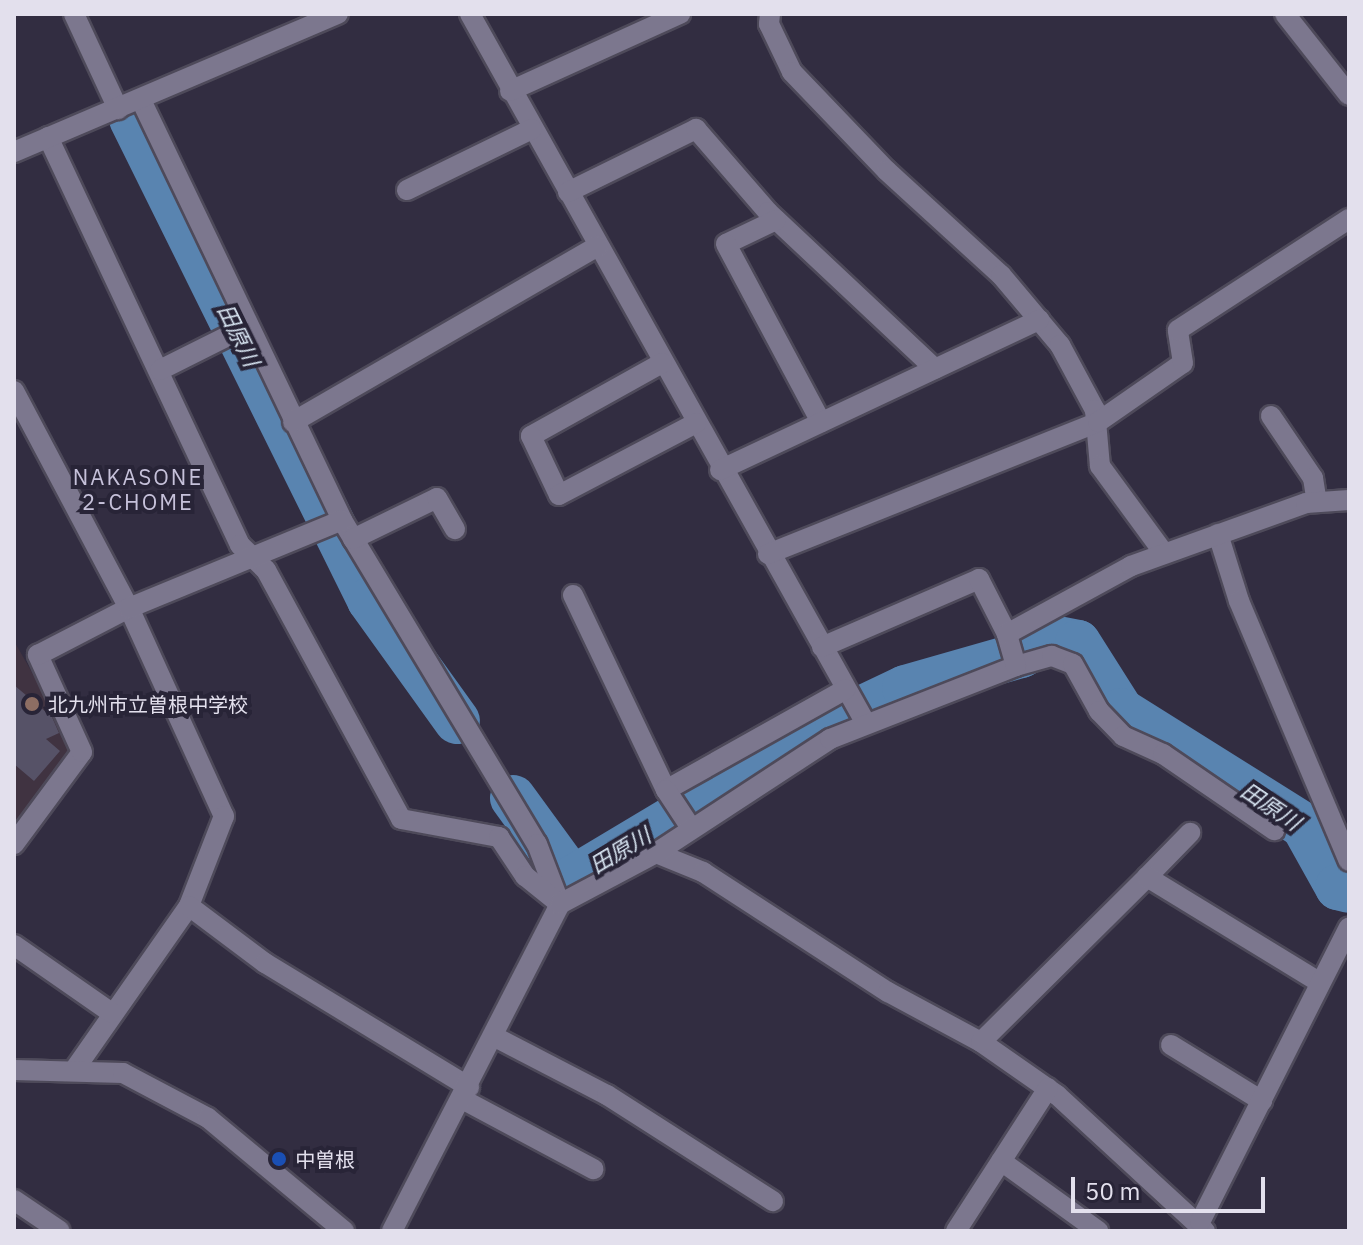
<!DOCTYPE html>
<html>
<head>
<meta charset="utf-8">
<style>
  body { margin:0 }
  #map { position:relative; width:1363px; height:1245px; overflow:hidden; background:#322d41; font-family:"IBM Plex Sans","Noto Sans JP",sans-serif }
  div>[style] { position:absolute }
  .education>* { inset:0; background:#403341 }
  .river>* { height:46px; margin:-23px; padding:0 23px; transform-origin:23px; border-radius:23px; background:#5984b0 }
  .building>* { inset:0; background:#565267 }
  .roads { filter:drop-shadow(2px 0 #4e4a5a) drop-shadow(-2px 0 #4e4a5a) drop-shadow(0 2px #4e4a5a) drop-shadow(0 -2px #4e4a5a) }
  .street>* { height:20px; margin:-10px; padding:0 10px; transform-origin:10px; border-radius:10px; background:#7c778e }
  .secondary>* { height:20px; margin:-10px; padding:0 10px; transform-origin:10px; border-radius:10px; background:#7c778e }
  .dots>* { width:22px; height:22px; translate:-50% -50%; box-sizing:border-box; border:4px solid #282437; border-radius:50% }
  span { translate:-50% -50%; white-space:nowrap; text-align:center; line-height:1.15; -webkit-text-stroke:8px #282437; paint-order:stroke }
  .poi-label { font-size:20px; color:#e3e0ed }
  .left { translate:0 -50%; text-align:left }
  .water-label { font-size:22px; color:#d8e5f2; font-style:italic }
  .neighbourhood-label { font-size:22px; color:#c6c1da; letter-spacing:2px }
  .frame { position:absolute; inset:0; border:16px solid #e3e0ed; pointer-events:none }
  .scale { position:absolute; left:1071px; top:1177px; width:194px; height:36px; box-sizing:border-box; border:4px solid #e3e0ed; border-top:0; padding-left:10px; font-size:24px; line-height:28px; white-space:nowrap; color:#e3e0ed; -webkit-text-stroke:6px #282437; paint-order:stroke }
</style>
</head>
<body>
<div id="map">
  <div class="education">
    <i style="clip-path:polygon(14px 641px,77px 751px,14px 833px)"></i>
  </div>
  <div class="river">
    <i style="left:132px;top:119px;width:537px;rotate:63.67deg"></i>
    <i style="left:370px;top:600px;width:149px;rotate:54.3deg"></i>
    <i style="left:513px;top:798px;width:100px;rotate:53.9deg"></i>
    <i style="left:572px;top:879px;width:310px;rotate:-30.9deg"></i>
    <i style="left:838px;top:720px;width:74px;rotate:-25.5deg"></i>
    <i style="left:905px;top:688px;width:121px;rotate:-15.9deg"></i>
    <i style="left:1021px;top:655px;width:36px;rotate:-28deg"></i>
    <i style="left:1053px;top:638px;width:25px;rotate:11deg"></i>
    <i style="left:1078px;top:643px;width:80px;rotate:57.7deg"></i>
    <i style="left:1121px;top:711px;width:216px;rotate:32.1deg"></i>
    <i style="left:1304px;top:826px;width:70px;rotate:60.9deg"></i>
    <i style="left:1338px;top:887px;width:11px;rotate:15deg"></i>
  </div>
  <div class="building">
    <i style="clip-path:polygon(14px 685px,52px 717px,59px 733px,46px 739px,60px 751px,34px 781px,14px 764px)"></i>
  </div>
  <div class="roads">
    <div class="street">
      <i style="left:74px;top:14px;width:105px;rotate:65.1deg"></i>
      <i style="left:470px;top:14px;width:811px;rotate:60.84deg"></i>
      <i style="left:770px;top:14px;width:10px;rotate:96deg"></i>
      <i style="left:769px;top:24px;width:53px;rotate:64.4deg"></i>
      <i style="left:792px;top:72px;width:137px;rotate:46.2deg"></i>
      <i style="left:887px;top:171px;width:154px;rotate:42.4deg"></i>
      <i style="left:1001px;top:275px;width:92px;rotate:49.9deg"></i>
      <i style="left:1060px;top:345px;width:74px;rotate:61.7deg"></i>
      <i style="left:1095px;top:410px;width:56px;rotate:84.9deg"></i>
      <i style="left:1100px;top:466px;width:108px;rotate:53.7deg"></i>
      <i style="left:1285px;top:14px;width:103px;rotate:51.7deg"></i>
      <i style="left:510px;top:91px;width:187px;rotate:-24.4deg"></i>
      <i style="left:141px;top:100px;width:466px;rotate:64.4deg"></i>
      <i style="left:342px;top:520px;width:378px;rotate:59deg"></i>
      <i style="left:537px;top:844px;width:64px;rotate:69deg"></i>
      <i style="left:48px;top:137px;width:451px;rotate:64.8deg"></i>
      <i style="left:240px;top:545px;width:36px;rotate:44deg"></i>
      <i style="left:266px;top:570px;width:283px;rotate:61.5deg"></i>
      <i style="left:401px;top:819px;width:100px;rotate:10.4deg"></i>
      <i style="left:499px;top:837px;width:47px;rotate:56.3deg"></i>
      <i style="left:525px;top:876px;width:45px;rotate:38.7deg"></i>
      <i style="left:14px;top:152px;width:352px;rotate:-23.1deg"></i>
      <i style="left:407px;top:190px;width:139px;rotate:-26deg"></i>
      <i style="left:568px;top:192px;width:143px;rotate:-26.2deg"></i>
      <i style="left:696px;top:129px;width:110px;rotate:49.1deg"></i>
      <i style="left:768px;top:212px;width:229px;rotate:43.2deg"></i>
      <i style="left:776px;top:220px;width:55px;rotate:154.4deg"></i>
      <i style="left:726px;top:244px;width:202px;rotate:61.9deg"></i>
      <i style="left:662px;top:363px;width:150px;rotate:150.9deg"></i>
      <i style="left:531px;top:436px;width:65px;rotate:64.6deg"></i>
      <i style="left:559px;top:495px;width:155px;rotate:-27.7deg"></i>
      <i style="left:160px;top:370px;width:98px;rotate:-26.6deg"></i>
      <i style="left:14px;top:391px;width:246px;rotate:62.1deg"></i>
      <i style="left:129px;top:608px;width:229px;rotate:65.5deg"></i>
      <i style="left:224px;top:816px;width:97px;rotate:111.3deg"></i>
      <i style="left:189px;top:906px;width:199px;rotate:125deg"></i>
      <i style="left:1271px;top:416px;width:75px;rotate:55.9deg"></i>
      <i style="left:1313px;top:478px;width:24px;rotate:81deg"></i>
      <i style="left:293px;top:422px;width:352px;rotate:-30deg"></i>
      <i style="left:720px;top:470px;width:353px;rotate:-25.2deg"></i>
      <i style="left:1218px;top:534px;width:70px;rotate:72.6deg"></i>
      <i style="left:1239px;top:601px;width:282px;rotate:67.1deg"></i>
      <i style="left:353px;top:539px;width:93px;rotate:-26deg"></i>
      <i style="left:437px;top:498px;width:36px;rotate:60deg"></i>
      <i style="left:768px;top:554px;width:355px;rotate:-21.8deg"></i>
      <i style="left:1098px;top:422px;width:103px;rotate:-34.8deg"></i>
      <i style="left:1183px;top:363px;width:33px;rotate:-99deg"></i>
      <i style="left:1178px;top:330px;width:204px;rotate:-33deg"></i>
      <i style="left:573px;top:595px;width:216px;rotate:64.5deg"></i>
      <i style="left:666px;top:790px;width:206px;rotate:-29.3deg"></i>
      <i style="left:822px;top:647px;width:171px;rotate:-23.4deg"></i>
      <i style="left:979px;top:579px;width:62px;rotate:63deg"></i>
      <i style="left:1016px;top:666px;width:37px;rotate:-16deg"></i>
      <i style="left:1052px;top:656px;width:22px;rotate:21deg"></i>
      <i style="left:1073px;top:664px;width:54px;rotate:61deg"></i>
      <i style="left:1099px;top:711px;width:35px;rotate:46deg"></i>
      <i style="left:1123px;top:736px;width:44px;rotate:24.2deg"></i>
      <i style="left:1163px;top:754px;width:135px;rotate:34.4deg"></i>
      <i style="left:666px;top:790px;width:45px;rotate:56.7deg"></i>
      <i style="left:14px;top:844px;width:114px;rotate:-53.5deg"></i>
      <i style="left:82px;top:752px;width:107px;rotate:-114.4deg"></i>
      <i style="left:38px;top:655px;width:102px;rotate:-27.3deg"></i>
      <i style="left:129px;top:608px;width:230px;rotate:-22.4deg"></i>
      <i style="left:656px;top:853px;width:51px;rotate:22deg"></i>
      <i style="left:703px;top:872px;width:221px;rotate:33deg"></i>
      <i style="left:888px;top:992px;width:106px;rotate:28.3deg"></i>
      <i style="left:981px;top:1042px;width:93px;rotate:34.9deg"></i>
      <i style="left:1057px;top:1095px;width:201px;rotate:42.6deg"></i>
      <i style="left:1147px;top:877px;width:62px;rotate:-45.7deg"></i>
      <i style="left:189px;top:906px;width:95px;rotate:36.9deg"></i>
      <i style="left:265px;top:963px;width:239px;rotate:31.3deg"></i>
      <i style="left:14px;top:945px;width:119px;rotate:34.8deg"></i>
      <i style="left:495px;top:1037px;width:126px;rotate:27.4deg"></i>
      <i style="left:607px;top:1095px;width:197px;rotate:32.6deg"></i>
      <i style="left:981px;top:1042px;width:234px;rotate:-44.8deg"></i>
      <i style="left:1147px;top:877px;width:202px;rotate:31.4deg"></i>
      <i style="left:1171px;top:1045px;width:107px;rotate:31.6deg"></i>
      <i style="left:462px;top:1099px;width:149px;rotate:28.1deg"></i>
      <i style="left:1001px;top:1161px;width:120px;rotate:35.8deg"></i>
      <i style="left:14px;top:1200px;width:55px;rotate:34deg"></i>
      <i style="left:1200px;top:1222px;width:330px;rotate:-63.2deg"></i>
      <i style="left:392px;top:1231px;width:368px;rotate:-62.8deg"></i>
      <i style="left:560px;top:904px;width:109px;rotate:-28deg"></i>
      <i style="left:656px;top:853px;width:208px;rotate:-33.2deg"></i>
      <i style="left:830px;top:739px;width:200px;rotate:-21.4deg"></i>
      <i style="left:1016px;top:666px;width:33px;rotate:-106deg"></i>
      <i style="left:1007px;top:634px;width:141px;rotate:-28.7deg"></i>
      <i style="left:1131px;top:566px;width:186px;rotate:-19.8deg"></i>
      <i style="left:1306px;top:503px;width:43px;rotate:-4deg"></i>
      <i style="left:956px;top:1231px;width:170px;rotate:-57.2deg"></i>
    </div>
    <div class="secondary">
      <i style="left:14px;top:1070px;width:109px;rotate:1.6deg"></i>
      <i style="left:123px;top:1073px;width:96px;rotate:27.9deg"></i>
      <i style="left:208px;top:1118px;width:177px;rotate:39.7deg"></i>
    </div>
  </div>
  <div class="dots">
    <i style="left:32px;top:704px;background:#8d6e63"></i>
    <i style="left:279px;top:1159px;background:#1a4fb4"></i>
  </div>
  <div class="poi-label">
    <span class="left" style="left:48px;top:704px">北九州市立曽根中学校</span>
    <span class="left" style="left:295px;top:1159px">中曽根</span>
  </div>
  <div class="water-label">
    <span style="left:239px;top:335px;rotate:64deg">田原川</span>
    <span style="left:1271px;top:806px;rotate:34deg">田原川</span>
    <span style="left:620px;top:850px;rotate:-31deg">田原川</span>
  </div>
  <div class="neighbourhood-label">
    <span style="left:138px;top:489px">NAKASONE<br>2-CHOME</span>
  </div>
  <div class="frame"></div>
  <div class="scale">50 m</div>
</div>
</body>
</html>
